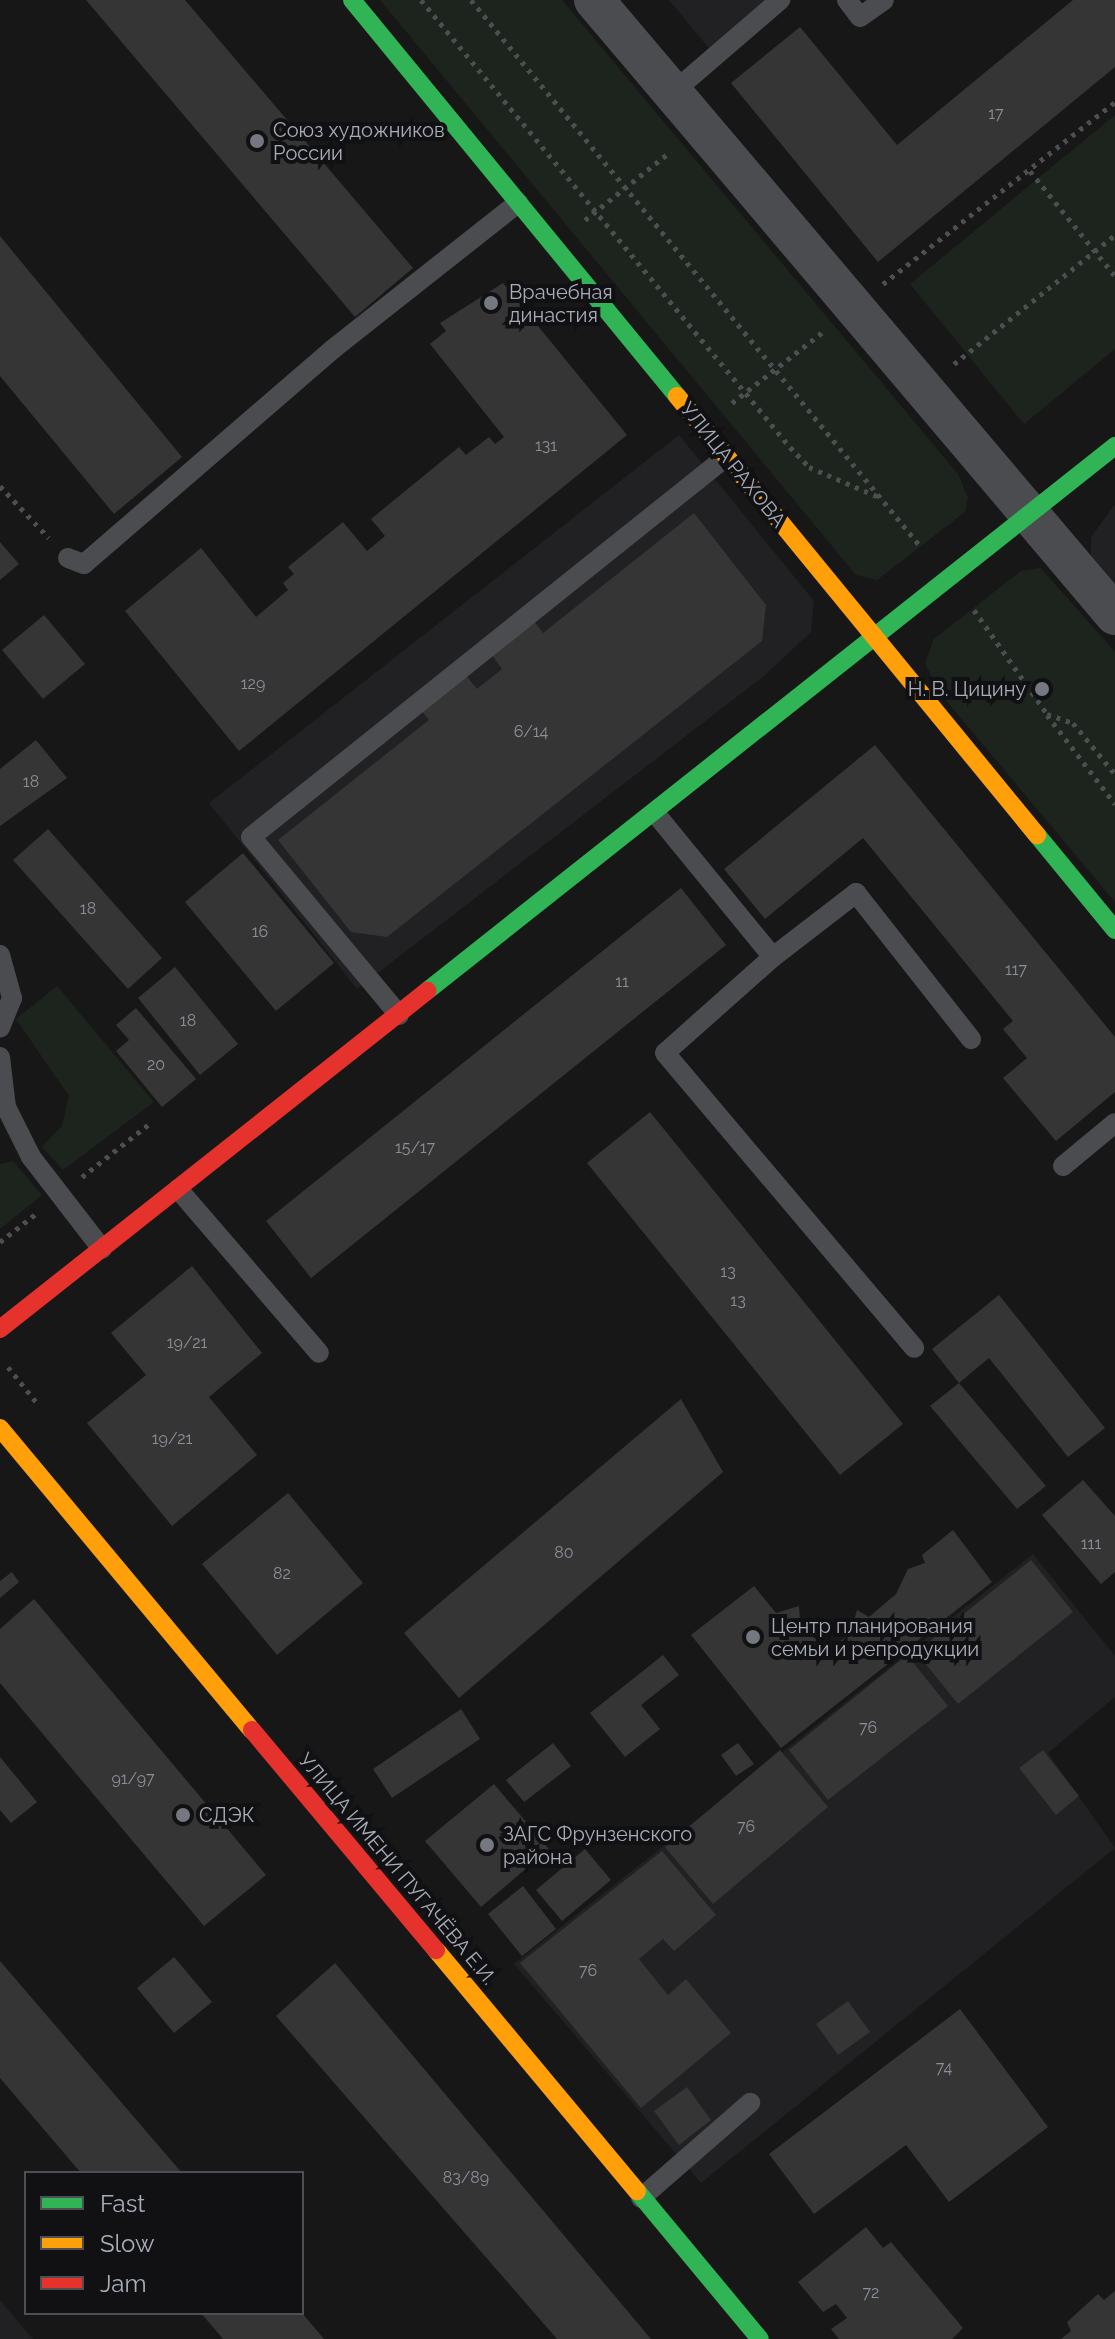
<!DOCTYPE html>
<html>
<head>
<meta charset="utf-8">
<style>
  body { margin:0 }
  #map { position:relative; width:1115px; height:2339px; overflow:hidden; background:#171717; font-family:Raleway,sans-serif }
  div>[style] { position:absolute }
  .built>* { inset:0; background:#212123 }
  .green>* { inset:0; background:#1d241e }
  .building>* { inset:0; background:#353536 }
  .path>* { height:5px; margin-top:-2.5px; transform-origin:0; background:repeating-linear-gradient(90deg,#4d4e52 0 4px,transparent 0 10px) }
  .lane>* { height:20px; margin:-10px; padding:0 10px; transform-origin:10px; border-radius:10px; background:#4b4c50 }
  .street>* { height:40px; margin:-20px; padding:0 20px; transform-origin:20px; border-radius:20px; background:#4b4c50 }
  .fast>* { height:18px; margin:-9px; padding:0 9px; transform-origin:9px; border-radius:9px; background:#30b455 }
  .slow>* { height:18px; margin:-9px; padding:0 9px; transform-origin:9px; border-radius:9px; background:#ff9f0a }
  .jam>* { height:18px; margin:-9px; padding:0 9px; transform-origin:9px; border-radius:9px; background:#e5322d }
  .dots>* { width:22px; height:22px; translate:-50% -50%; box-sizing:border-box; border:4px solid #111113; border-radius:50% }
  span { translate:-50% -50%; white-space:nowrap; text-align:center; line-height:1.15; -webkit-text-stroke:8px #111113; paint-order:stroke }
  .number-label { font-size:16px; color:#8b8f98 }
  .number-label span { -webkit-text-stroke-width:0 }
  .poi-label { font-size:20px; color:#a8adb8 }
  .left { translate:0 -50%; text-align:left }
  .right { translate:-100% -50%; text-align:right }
  .street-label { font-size:20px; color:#a8adb8 }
  .legend { position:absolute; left:24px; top:2171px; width:280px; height:144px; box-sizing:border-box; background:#111113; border:2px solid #4d4f55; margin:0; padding:10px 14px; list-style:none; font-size:24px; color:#a8adb8 }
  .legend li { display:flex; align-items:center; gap:16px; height:40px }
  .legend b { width:40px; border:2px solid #4d4f55 }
</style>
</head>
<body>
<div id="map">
  <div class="built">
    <i style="clip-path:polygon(669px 0,787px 0,718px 59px)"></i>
    <i style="clip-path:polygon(679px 435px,814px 601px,811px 632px,764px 676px,357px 989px,209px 803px)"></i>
    <i style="clip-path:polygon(1115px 504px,1115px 588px,1091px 559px,1091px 537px)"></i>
    <i style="clip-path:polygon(1033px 1554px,1115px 1656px,1115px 1697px,1048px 1753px,1115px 1848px,701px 2183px,514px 1964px)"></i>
    <i style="clip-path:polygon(0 2300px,33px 2339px,0 2339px)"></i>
  </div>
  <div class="green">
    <i style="clip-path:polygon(380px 0,562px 0,958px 474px,968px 498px,965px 512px,877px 580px,856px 575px)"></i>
    <i style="clip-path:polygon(1115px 115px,1115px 349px,1024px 424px,910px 284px)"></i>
    <i style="clip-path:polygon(1041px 568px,1115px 652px,1115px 902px,939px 692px,925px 663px,934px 639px,1021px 571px)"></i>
    <i style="clip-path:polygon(57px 986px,154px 1102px,63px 1170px,42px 1147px,62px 1126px,69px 1096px,16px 1019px)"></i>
    <i style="clip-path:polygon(13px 1161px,42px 1195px,0 1229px,0 1164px)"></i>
  </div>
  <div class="building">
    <i style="clip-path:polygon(86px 0,185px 0,413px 268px,355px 317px)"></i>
    <i style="clip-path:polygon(1073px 0,1115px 0,1115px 67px,878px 262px,731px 83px,800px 27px,897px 145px)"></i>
    <i style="clip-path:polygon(0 236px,182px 457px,114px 514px,0 376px)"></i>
    <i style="clip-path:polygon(503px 283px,627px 435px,239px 751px,125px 611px,201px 548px,256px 617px,288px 590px,283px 583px,294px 574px,288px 567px,343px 522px,367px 551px,385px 536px,371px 519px,459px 447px,466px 455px,489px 437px,495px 444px,504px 437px,430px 344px,446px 331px,440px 323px)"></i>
    <i style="clip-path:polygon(694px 513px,766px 605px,762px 641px,387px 937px,351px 932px,278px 840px,429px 720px,420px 709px,465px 674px,477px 689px,502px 669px,491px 654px,534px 621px,543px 633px)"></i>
    <i style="clip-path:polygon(0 542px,19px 564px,0 580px)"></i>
    <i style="clip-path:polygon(44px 615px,85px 664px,43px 699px,2px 650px)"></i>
    <i style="clip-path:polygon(36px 740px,67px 778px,0 826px,0 769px)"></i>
    <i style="clip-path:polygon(875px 745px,1115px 1037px,1115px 1092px,1056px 1141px,1003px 1078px,1027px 1058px,1003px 1029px,1013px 1021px,863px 838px,765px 919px,724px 869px)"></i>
    <i style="clip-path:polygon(48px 829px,162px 958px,128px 989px,13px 860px)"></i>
    <i style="clip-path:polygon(243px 853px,334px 963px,276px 1011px,185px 902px)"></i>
    <i style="clip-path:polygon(681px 888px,726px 945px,311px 1278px,266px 1221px)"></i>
    <i style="clip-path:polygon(175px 967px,238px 1044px,200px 1075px,138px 998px)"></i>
    <i style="clip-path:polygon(136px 1008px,196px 1079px,162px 1107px,116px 1051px,129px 1040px,116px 1025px)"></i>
    <i style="clip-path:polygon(650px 1112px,903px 1424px,840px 1475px,587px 1163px)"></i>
    <i style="clip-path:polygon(192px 1266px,262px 1353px,209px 1397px,257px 1455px,172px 1526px,87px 1423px,146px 1375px,111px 1333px)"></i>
    <i style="clip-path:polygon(999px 1295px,1105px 1428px,1068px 1457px,989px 1358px,959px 1383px,932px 1349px)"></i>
    <i style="clip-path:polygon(959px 1383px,1046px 1486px,1017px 1509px,930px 1406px)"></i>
    <i style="clip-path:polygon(681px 1399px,723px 1472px,459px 1698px,404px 1633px)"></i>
    <i style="clip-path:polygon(1083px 1480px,1115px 1516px,1115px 1572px,1101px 1584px,1042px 1515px)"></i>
    <i style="clip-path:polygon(288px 1493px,363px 1583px,277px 1655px,202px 1564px)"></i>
    <i style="clip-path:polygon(953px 1530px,992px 1582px,781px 1748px,691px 1635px,754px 1586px,776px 1613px,799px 1606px,800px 1620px,815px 1639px,839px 1642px,850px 1634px,857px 1610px,869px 1617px,896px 1594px,908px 1569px,925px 1563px,922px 1555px)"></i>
    <i style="clip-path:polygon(1031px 1560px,1073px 1612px,958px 1704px,916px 1652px)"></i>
    <i style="clip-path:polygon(12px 1572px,19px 1582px,0 1598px,0 1581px)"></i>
    <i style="clip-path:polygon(34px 1599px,266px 1875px,204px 1926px,0 1683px,0 1629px)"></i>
    <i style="clip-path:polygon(663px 1655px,679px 1675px,641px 1705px,660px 1729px,625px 1757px,590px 1713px)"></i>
    <i style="clip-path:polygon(907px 1655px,948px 1706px,828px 1800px,789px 1750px)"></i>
    <i style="clip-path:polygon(461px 1709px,480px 1739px,392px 1798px,373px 1769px)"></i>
    <i style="clip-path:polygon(553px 1743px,571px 1766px,524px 1802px,506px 1780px)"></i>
    <i style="clip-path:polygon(738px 1743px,754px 1764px,736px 1776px,721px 1755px)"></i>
    <i style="clip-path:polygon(780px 1750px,828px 1807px,713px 1904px,665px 1847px)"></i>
    <i style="clip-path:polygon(1043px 1750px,1079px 1796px,1056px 1815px,1019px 1768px)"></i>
    <i style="clip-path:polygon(0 1757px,37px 1802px,11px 1823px,0 1810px)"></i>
    <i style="clip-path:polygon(494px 1784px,549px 1849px,481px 1907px,425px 1841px)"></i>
    <i style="clip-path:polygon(585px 1849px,611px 1880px,562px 1921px,536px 1890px)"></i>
    <i style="clip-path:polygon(662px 1851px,716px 1915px,674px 1951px,663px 1939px,639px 1959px,668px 1995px,686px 1979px,731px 2033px,641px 2108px,520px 1963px)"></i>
    <i style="clip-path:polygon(523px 1886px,556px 1929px,522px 1956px,488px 1914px)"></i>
    <i style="clip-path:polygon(174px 1957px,212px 2002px,174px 2033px,137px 1988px)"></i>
    <i style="clip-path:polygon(0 1961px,182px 2173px,81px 2173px,0 2078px)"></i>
    <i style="clip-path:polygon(335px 1963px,651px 2339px,557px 2339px,276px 2016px)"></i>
    <i style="clip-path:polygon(848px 2001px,870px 2032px,838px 2055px,816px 2024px)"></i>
    <i style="clip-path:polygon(960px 2009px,1048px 2127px,949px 2202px,906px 2145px,814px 2214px,769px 2154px)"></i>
    <i style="clip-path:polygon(687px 2087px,711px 2120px,679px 2145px,654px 2111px)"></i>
    <i style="clip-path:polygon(866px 2227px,883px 2248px,891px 2242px,963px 2328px,952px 2339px,839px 2339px,831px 2329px,847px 2318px,836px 2304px,823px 2312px,798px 2282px)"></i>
    <i style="clip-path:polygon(1115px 2291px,1115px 2339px,1061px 2339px,1071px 2331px,1067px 2322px,1098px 2294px,1104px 2300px)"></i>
    <i style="clip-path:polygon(201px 2313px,302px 2313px,324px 2339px,223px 2339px)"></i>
  </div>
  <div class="path">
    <i style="left:421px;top:0;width:580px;rotate:50.46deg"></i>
    <i style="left:790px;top:447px;width:28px;rotate:46deg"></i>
    <i style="left:809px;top:467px;width:76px;rotate:23.2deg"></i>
    <i style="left:471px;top:0;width:708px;rotate:50.56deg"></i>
    <i style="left:1030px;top:171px;width:135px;rotate:51deg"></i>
    <i style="left:585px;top:220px;width:110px;rotate:-38.7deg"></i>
    <i style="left:883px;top:284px;width:295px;rotate:-38.1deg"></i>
    <i style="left:954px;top:364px;width:206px;rotate:-38.7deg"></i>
    <i style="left:732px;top:403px;width:118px;rotate:-38.1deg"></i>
    <i style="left:0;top:486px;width:71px;rotate:46.7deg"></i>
    <i style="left:974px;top:610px;width:127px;rotate:54.9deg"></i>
    <i style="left:1047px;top:714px;width:28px;rotate:19deg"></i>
    <i style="left:1073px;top:723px;width:66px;rotate:50.5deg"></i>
    <i style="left:1047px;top:715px;width:112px;rotate:52.6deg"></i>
    <i style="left:82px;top:1177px;width:85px;rotate:-38.3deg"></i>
    <i style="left:0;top:1242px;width:47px;rotate:-38.1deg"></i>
    <i style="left:8px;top:1367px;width:46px;rotate:51.1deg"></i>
  </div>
  <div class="lane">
    <i style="left:847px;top:0;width:21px;rotate:53deg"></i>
    <i style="left:860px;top:17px;width:29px;rotate:-35deg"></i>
    <i style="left:672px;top:93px;width:143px;rotate:-40.7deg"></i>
    <i style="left:68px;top:558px;width:17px;rotate:21deg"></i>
    <i style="left:84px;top:564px;width:329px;rotate:-40.8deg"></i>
    <i style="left:333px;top:349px;width:236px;rotate:-38.3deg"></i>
    <i style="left:655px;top:813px;width:186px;rotate:50.7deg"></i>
    <i style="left:773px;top:957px;width:144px;rotate:138.4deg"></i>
    <i style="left:665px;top:1053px;width:386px;rotate:49.8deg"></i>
    <i style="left:0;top:955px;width:45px;rotate:74.4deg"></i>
    <i style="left:12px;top:998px;width:32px;rotate:112deg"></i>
    <i style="left:773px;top:957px;width:105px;rotate:-37.6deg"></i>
    <i style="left:856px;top:893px;width:186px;rotate:51.8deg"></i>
    <i style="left:399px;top:1015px;width:231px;rotate:-129.7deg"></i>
    <i style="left:251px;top:837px;width:608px;rotate:-38.66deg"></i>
    <i style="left:0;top:1057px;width:50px;rotate:83.2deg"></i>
    <i style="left:6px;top:1107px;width:56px;rotate:63.4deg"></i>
    <i style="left:31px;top:1157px;width:116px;rotate:52.3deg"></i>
    <i style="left:1063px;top:1166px;width:67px;rotate:-39.6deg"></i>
    <i style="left:178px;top:1189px;width:216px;rotate:49.3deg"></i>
    <i style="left:641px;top:2198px;width:145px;rotate:-41.1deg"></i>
  </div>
  <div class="street">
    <i style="left:594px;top:0;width:806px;rotate:49.73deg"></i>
  </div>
  <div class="fast">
    <i style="left:352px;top:0;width:512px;rotate:50.62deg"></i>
    <i style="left:1037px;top:835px;width:123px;rotate:50.6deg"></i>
    <i style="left:427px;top:991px;width:878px;rotate:-38.38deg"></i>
    <i style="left:637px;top:2191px;width:192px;rotate:50.3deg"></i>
  </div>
  <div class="slow">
    <i style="left:677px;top:396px;width:568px;rotate:50.65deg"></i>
    <i style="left:0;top:1428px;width:393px;rotate:50.2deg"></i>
    <i style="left:436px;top:1950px;width:314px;rotate:50.2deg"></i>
  </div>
  <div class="jam">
    <i style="left:0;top:1329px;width:545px;rotate:-38.36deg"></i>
    <i style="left:252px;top:1730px;width:287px;rotate:50.1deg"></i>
  </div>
  <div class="dots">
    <i style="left:257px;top:141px;background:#757880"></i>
    <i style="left:491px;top:303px;background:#757880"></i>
    <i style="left:1042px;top:689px;background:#757880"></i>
    <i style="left:753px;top:1637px;background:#757880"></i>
    <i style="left:183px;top:1815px;background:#757880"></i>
    <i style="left:487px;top:1845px;background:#757880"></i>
  </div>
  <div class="number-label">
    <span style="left:996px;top:114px">17</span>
    <span style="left:546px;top:446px">131</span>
    <span style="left:253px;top:684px">129</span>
    <span style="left:531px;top:732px">6/14</span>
    <span style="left:31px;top:782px">18</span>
    <span style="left:88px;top:909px">18</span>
    <span style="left:260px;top:932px">16</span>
    <span style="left:1016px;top:970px">117</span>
    <span style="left:622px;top:982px">11</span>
    <span style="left:188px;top:1021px">18</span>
    <span style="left:156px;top:1065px">20</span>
    <span style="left:415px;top:1148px">15/17</span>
    <span style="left:728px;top:1272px">13</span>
    <span style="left:738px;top:1301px">13</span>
    <span style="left:187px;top:1343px">19/21</span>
    <span style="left:172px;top:1439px">19/21</span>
    <span style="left:1091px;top:1544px">111</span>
    <span style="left:564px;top:1553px">80</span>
    <span style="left:282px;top:1574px">82</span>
    <span style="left:868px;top:1728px">76</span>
    <span style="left:133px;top:1779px">91/97</span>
    <span style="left:746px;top:1827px">76</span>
    <span style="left:588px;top:1971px">76</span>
    <span style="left:944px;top:2068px">74</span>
    <span style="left:466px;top:2178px">83/89</span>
    <span style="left:871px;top:2293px">72</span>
  </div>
  <div class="poi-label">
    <span class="left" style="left:273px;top:142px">Союз художников<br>России</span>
    <span class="left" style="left:509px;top:304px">Врачебная<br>династия</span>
    <span class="right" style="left:1026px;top:689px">Н. В. Цицину</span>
    <span class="left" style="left:771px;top:1638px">Центр планирования<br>семьи и репродукции</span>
    <span class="left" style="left:199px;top:1815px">СДЭК</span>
    <span class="left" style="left:503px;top:1846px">ЗАГС Фрунзенского<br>района</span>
  </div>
  <div class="street-label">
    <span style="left:733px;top:465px;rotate:51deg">УЛИЦА РАХОВА</span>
    <span style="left:397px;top:1869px;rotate:50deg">УЛИЦА ИМЕНИ ПУГАЧЁВА Е.И.</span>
  </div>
  <ul class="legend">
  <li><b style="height:10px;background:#30b455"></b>Fast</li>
  <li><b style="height:10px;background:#ff9f0a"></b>Slow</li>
  <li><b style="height:10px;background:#e5322d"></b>Jam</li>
  </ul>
</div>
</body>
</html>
